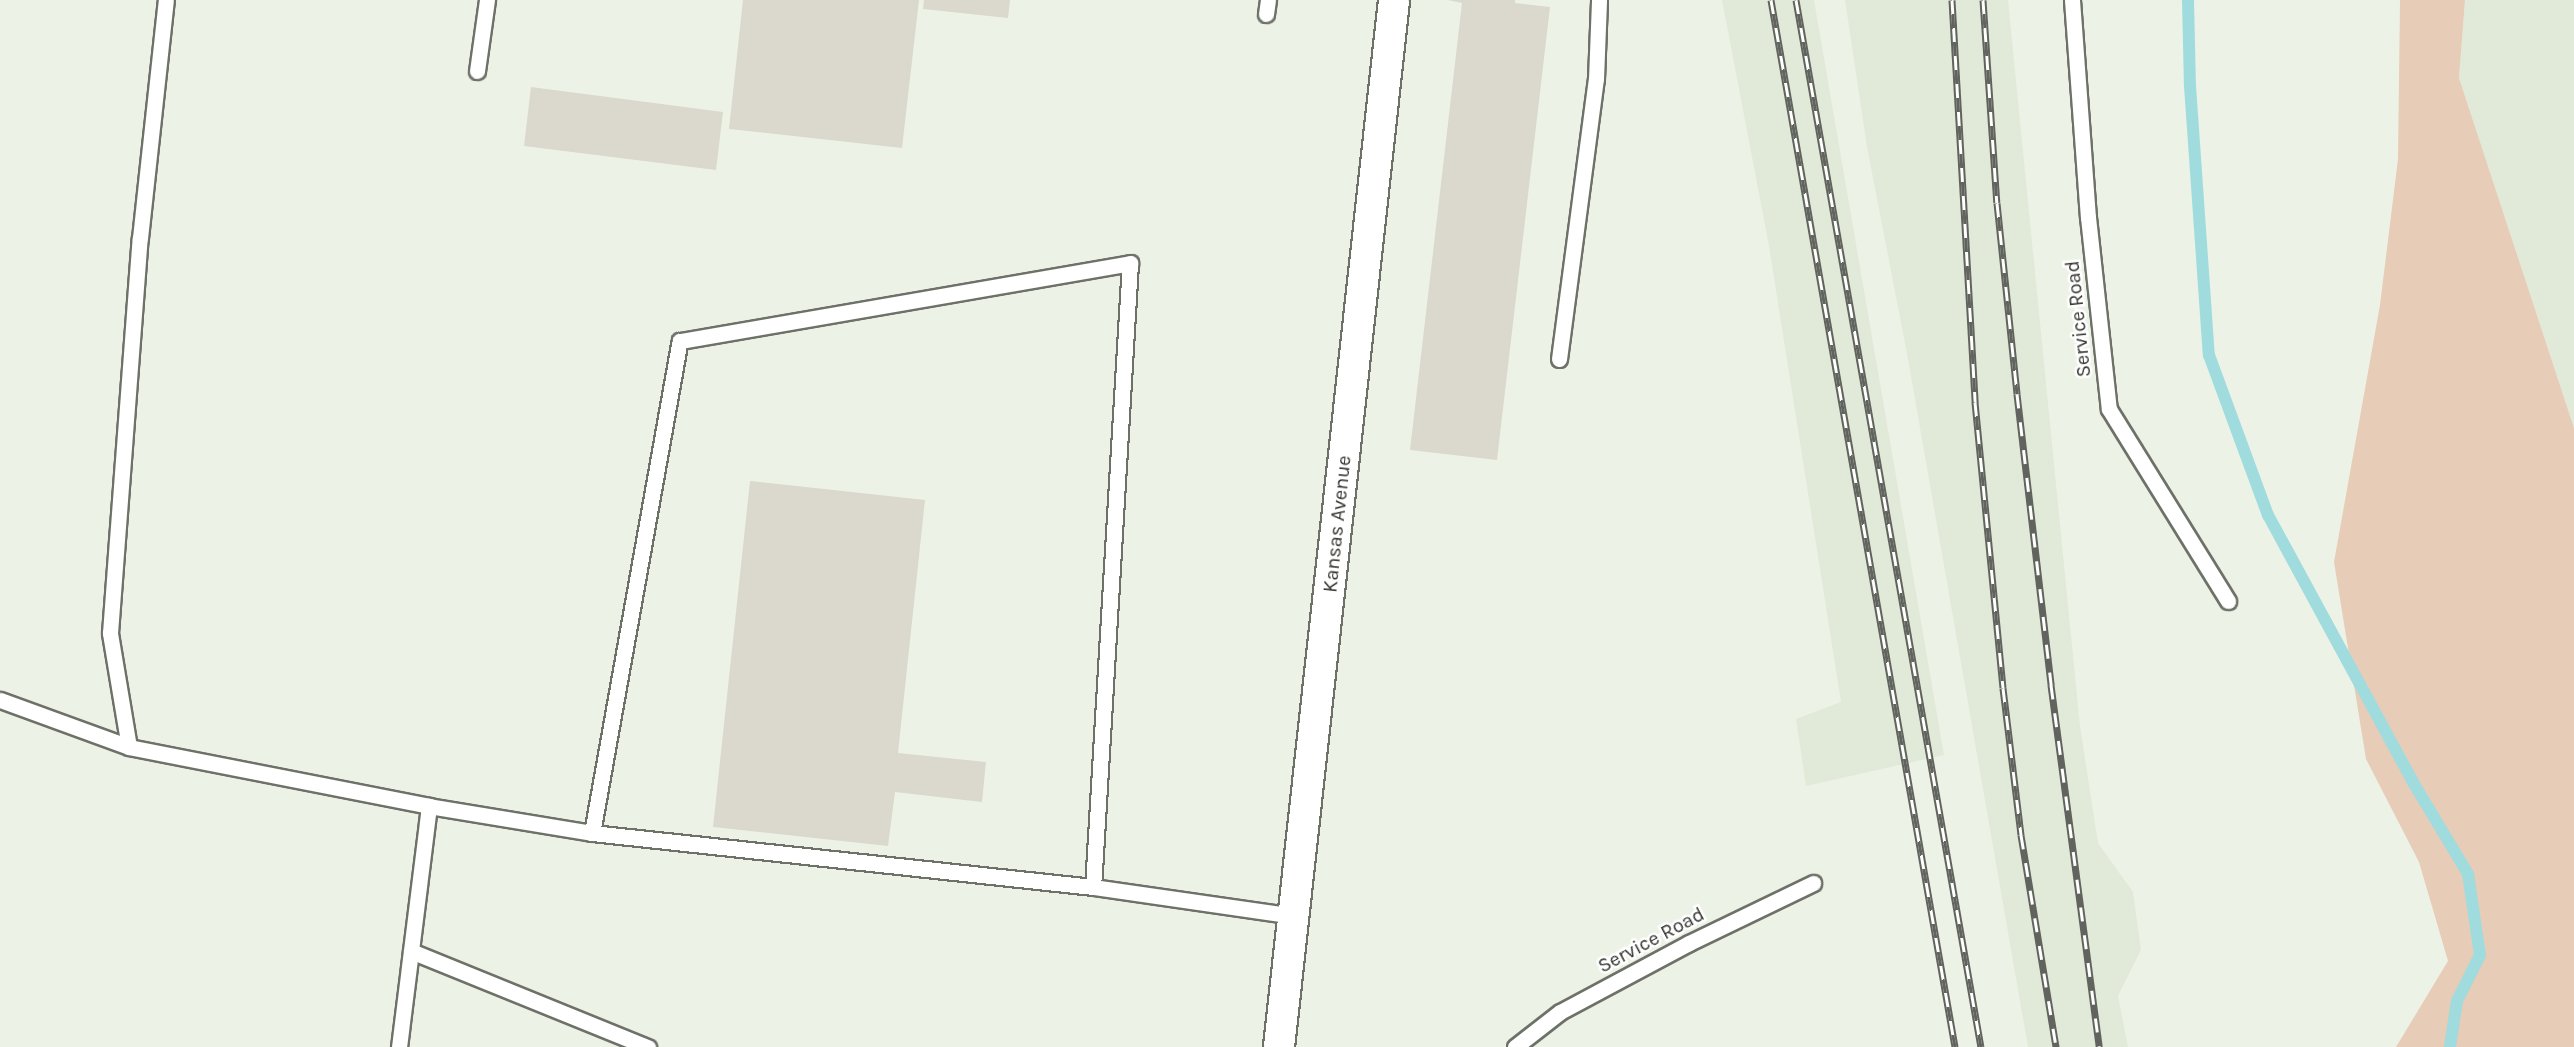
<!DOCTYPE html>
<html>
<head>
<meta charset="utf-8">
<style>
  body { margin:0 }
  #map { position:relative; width:2574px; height:1047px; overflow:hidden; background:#edf2e7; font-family:Karla,sans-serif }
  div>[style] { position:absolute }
  .built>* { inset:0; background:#e1ead8 }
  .green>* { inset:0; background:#e7ccb7 }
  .stream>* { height:12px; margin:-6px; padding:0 6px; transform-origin:6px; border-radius:6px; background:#a0dcdd }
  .building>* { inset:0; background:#dbd8cd }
  .roads { filter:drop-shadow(2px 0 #6d7168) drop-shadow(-2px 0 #6d7168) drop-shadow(0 2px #6d7168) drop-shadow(0 -2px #6d7168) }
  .service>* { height:15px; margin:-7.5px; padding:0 7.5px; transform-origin:7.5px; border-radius:7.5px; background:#fff }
  .minor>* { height:30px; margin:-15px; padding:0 15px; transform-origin:15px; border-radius:15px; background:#fff }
  .rail>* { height:7px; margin-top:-3.5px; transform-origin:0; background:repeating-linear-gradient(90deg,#fff 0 14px,#61645e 0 28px); box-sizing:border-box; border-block:2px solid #61645e }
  span { translate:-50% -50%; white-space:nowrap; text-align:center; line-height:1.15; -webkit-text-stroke:5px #fff; paint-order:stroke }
  .street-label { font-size:20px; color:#333530 }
</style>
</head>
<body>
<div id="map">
  <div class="built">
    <i style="clip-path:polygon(1722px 0,1814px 0,1944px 755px,1806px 786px,1796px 719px,1841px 702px,1769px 246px)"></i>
    <i style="clip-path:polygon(1845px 0,2008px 0,2080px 726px,2098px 843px,2133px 892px,2141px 950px,2118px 996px,2128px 1047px,2028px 1047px,1908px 359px,1867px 147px)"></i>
    <i style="clip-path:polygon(2465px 0,2574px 0,2574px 428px,2459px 78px)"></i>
  </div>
  <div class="green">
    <i style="clip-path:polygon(2400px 0,2465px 0,2459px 78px,2574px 428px,2574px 1047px,2396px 1047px,2448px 961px,2419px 862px,2366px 759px,2334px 562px,2380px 305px,2398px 159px)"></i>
  </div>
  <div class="stream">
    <i style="left:2188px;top:0;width:86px;rotate:88.7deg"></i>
    <i style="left:2190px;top:86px;width:270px;rotate:86deg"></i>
    <i style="left:2209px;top:355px;width:171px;rotate:69.8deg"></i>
    <i style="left:2268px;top:515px;width:306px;rotate:61.5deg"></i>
    <i style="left:2414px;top:784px;width:105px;rotate:59deg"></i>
    <i style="left:2468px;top:874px;width:82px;rotate:81.6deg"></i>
    <i style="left:2480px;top:955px;width:51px;rotate:116.6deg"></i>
    <i style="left:2457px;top:1001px;width:47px;rotate:98.7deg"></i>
  </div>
  <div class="building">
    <i style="clip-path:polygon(743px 0,919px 0,902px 148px,729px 129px)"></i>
    <i style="clip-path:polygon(924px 0,1010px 0,1008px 18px,923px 9px)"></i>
    <i style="clip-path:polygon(1448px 0,1515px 0,1515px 3px,1550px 7px,1497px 460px,1410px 450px,1462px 3px)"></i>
    <i style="clip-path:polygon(531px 87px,723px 112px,716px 170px,524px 146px)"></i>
    <i style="clip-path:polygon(750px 481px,925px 500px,898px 753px,986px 762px,982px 802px,895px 792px,888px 846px,713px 827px)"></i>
  </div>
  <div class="roads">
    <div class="service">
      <i style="left:2072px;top:0;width:218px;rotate:85.8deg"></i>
      <i style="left:2088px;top:217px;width:193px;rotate:83.8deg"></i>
      <i style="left:2109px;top:409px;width:226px;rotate:58.2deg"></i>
      <i style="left:1266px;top:14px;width:14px;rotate:-82deg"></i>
      <i style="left:477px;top:71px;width:72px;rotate:-82deg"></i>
      <i style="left:1559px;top:359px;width:282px;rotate:-82.5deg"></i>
      <i style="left:1596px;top:79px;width:79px;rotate:-87.8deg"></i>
      <i style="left:0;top:700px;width:137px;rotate:20deg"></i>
      <i style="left:129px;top:747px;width:306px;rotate:11.1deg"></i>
      <i style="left:129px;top:747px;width:116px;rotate:-99.5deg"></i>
      <i style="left:110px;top:633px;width:396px;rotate:-85.7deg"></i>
      <i style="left:140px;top:238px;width:239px;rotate:-83.8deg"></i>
      <i style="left:1093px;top:887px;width:504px;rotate:-173.85deg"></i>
      <i style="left:592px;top:833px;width:500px;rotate:-79.9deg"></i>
      <i style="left:680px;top:341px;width:457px;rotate:-9.8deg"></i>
      <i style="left:1130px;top:263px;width:625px;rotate:93.39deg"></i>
      <i style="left:1093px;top:887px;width:203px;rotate:8.2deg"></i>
      <i style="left:411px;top:951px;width:256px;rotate:22.1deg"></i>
      <i style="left:399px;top:1047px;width:243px;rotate:-82.9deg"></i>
      <i style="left:429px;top:806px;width:165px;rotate:9.4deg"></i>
      <i style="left:1515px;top:1047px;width:57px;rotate:-37.9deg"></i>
      <i style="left:1560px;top:1012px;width:146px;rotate:-28.1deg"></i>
      <i style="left:1689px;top:943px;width:138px;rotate:-25.8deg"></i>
    </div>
    <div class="minor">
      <i style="left:1279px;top:1047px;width:1053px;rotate:-83.73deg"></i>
    </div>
  </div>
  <div class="rail">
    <i style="left:1771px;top:0;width:1063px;rotate:80.03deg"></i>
    <i style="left:1796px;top:0;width:1063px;rotate:79.98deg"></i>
    <i style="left:1952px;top:0;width:403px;rotate:86.7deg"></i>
    <i style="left:1975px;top:402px;width:287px;rotate:84.4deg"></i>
    <i style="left:2003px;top:688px;width:148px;rotate:83deg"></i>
    <i style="left:2021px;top:835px;width:215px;rotate:80.6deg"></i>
    <i style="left:1983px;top:0;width:203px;rotate:86.1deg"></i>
    <i style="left:1997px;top:203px;width:192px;rotate:84deg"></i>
    <i style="left:2017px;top:394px;width:293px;rotate:83.3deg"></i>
    <i style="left:2051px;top:685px;width:365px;rotate:82.4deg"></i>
  </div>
  <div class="street-label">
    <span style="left:2078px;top:319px;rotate:-96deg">Service Road</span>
    <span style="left:1337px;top:524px;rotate:-84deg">Kansas Avenue</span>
    <span style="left:1651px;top:940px;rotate:-28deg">Service Road</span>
  </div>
</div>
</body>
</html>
